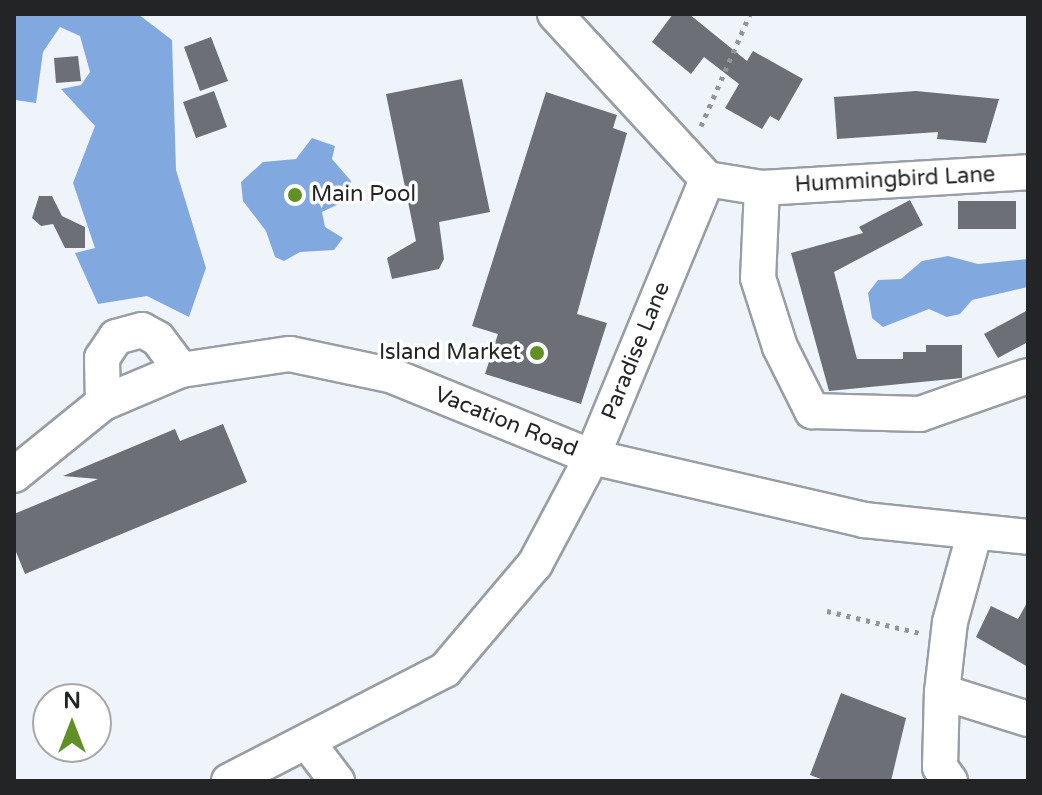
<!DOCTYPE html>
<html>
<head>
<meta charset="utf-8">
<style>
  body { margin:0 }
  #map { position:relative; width:1042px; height:795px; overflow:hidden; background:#eff4fb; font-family:"Varela Round",sans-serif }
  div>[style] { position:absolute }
  .water>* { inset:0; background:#81a8df }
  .building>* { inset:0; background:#6c7076 }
  .path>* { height:5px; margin-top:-2.5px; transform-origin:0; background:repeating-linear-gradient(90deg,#92969b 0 4px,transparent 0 10px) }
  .roads { filter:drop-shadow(2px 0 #999ea4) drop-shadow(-2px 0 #999ea4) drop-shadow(0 2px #999ea4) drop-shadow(0 -2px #999ea4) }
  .minor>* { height:34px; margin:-17px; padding:0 17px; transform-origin:17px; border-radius:17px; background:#fff }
  .dots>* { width:22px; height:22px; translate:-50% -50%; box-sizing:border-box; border:4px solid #fff; border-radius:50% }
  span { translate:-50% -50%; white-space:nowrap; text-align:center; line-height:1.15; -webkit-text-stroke:7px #fff; paint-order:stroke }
  .street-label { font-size:22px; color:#222426 }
  .poi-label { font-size:22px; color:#222426 }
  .left { translate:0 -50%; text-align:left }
  .right { translate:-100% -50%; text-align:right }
  .frame { position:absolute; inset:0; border:16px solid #222426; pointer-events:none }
  .north { position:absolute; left:32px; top:683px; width:80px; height:80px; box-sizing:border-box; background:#fff; border:2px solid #a7a7a8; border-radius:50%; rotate:0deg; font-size:22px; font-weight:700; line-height:32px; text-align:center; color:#222426 }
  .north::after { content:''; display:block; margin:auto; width:28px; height:36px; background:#609026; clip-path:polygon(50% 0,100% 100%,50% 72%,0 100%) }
</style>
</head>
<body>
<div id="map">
  <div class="water">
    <i style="clip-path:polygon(14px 14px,138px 14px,172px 40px,176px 170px,206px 268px,189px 317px,147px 296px,98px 304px,75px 253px,95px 248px,73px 183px,95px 126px,61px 89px,81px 85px,90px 72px,80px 36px,60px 27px,43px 52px,36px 103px,15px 100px)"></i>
    <i style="clip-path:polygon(312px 138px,335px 146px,332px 159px,351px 181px,345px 201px,322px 212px,325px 227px,343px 238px,334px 250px,300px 252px,284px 261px,275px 257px,266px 231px,243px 201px,241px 182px,263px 162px,296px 159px)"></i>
    <i style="clip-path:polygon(948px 256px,978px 264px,1028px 259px,1028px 287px,972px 300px,960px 314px,947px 317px,929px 309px,883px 327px,872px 318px,868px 293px,878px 280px,901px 279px,922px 261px)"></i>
  </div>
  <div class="building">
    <i style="clip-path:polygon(673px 14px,689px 14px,747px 61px,753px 51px,803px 79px,779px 121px,770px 116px,762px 129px,725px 108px,739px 84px,704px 57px,691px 74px,652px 42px)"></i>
    <i style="clip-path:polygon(211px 37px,228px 81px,200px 91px,184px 47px)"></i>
    <i style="clip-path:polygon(78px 56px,81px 81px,56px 83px,54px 58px)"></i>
    <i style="clip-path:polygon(462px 79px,490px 212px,439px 222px,444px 259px,439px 269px,392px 279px,387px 258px,416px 241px,386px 94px)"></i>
    <i style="clip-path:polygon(214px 91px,227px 127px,196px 138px,183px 102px)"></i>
    <i style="clip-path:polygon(916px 91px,999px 99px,986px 143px,937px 139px,938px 132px,837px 139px,834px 97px)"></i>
    <i style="clip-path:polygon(546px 92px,617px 115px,613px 128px,627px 133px,577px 314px,607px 323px,581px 404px,485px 374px,498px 334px,472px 326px)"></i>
    <i style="clip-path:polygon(39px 196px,52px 196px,62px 216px,85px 227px,85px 248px,65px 248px,53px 224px,41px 226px,32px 218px)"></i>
    <i style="clip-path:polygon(910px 200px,923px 225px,834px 272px,857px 359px,903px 359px,903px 352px,926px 352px,926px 345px,962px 345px,962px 378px,829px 391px,791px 253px,863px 233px,859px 227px)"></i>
    <i style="clip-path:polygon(958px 201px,1016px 201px,1016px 229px,958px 229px)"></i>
    <i style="clip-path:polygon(1028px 310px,1028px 342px,998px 358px,984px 334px)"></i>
    <i style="clip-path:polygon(223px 424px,247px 482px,25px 574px,14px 547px,14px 514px,98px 479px,63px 476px,175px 429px,180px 441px)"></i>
    <i style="clip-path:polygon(1028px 601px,1028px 667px,976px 637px,991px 606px,1018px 619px)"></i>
    <i style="clip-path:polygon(841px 693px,906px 718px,891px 781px,826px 781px,810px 775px)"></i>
  </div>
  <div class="path">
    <i style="left:701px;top:126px;width:122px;rotate:-66.4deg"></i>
    <i style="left:827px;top:611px;width:96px;rotate:13.3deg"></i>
  </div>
  <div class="roads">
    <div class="minor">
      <i style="left:555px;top:14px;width:224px;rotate:47.3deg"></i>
      <i style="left:707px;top:179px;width:56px;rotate:9.3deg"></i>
      <i style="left:762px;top:188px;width:266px;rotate:-3.4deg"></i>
      <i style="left:762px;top:188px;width:90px;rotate:92.5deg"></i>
      <i style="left:758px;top:278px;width:72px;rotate:72.3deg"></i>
      <i style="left:780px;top:347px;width:72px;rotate:63.4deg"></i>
      <i style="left:812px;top:411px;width:108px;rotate:1.6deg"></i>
      <i style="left:920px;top:414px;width:114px;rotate:-19.4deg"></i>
      <i style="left:103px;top:403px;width:45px;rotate:-91.3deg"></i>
      <i style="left:102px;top:358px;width:25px;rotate:-56deg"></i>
      <i style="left:116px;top:337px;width:27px;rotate:-15deg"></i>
      <i style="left:142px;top:330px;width:18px;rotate:29deg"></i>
      <i style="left:158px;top:339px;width:39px;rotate:53deg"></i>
      <i style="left:14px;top:475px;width:114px;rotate:-39deg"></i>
      <i style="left:103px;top:403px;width:85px;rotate:-22.9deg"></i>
      <i style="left:181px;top:370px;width:110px;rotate:-8.4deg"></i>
      <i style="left:290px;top:354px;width:102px;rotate:11.9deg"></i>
      <i style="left:390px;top:375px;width:218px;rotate:22.1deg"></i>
      <i style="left:592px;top:457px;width:279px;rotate:13deg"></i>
      <i style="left:864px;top:520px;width:165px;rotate:5.9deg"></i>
      <i style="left:942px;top:692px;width:90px;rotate:17.4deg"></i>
      <i style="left:308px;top:743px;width:48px;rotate:52.7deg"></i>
      <i style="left:229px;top:781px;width:243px;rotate:-27.2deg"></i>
      <i style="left:445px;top:670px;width:139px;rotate:-49.7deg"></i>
      <i style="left:535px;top:564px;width:121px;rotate:-62deg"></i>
      <i style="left:592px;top:457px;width:301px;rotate:-67.5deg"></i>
      <i style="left:950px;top:781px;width:17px;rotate:-126deg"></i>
      <i style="left:940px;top:767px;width:75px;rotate:-88.5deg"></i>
      <i style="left:942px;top:692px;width:70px;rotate:-83.5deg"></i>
      <i style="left:950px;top:622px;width:90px;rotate:-74.6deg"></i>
    </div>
  </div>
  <div class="dots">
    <i style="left:295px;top:195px;background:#609026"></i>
    <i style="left:537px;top:353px;background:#609026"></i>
  </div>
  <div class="street-label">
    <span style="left:895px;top:180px;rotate:-3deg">Hummingbird Lane</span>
    <span style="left:636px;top:351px;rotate:-68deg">Paradise Lane</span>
    <span style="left:506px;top:422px;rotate:22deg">Vacation Road</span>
  </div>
  <div class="poi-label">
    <span class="left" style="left:311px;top:195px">Main Pool</span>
    <span class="right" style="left:521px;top:353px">Island Market</span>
  </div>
  <div class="frame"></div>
  <div class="north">N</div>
</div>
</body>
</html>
